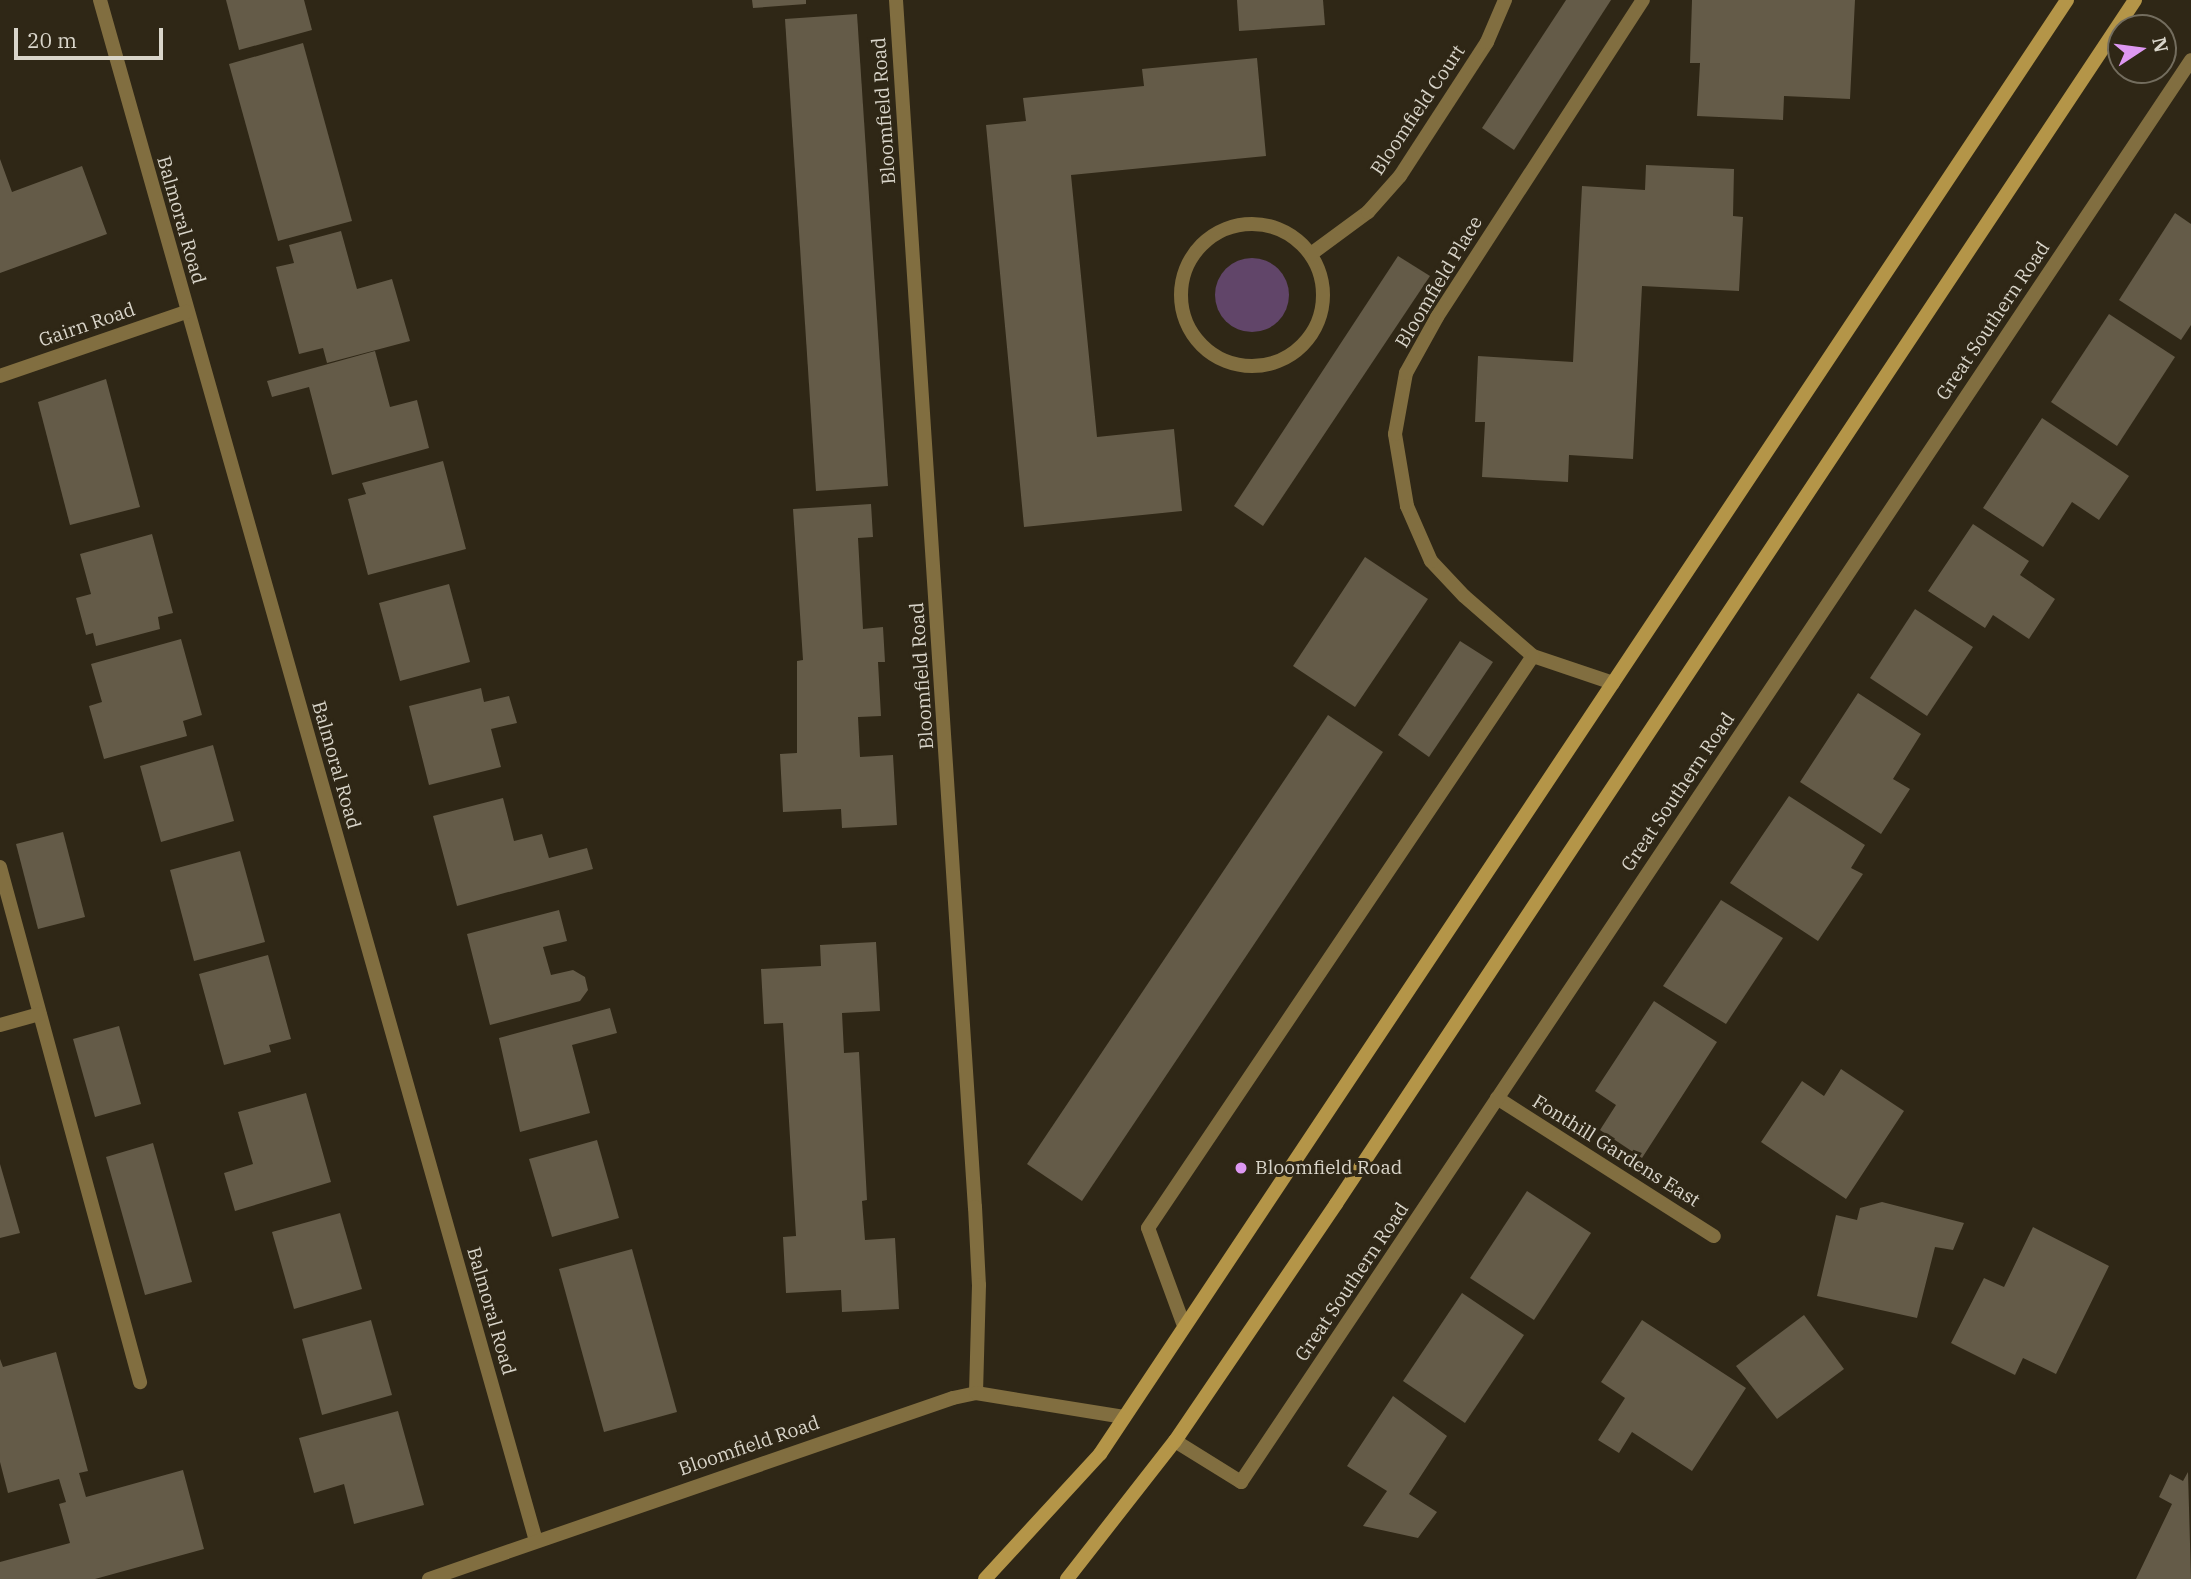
<!DOCTYPE html>
<html>
<head>
<meta charset="utf-8">
<style>
  body { margin:0 }
  #map { position:relative; width:2191px; height:1579px; overflow:hidden; background:#2f2716; font-family:"IBM Plex Serif",serif }
  div>[style] { position:absolute }
  .green>* { inset:0; background:#614569 }
  .round { border-radius:50% }
  .building>* { inset:0; background:#645b48 }
  .street>* { height:14px; margin:-7px; padding:0 7px; transform-origin:7px; border-radius:7px; background:#816e40 }
  .street>.ring { margin:-7px; padding:0; box-sizing:content-box; background:none; border:14px solid #816e40; border-radius:50% }
  .secondary>* { height:14px; margin:-7px; padding:0 7px; transform-origin:7px; border-radius:7px; background:#b49548 }
  .dots>* { width:19px; height:19px; translate:-50% -50%; box-sizing:border-box; border:4px solid #2f2716; border-radius:50% }
  span { translate:-50% -50%; white-space:nowrap; text-align:center; line-height:1.15; -webkit-text-stroke:6px #2f2716; paint-order:stroke }
  .street-label { font-size:19px; color:#d9d5ca }
  .poi-label { font-size:19px; color:#d9d5ca }
  .left { translate:0 -50%; text-align:left }
  .north { position:absolute; left:2107px; top:14px; width:70px; height:70px; box-sizing:border-box; background:#2f2716; border:2px solid #736d5e; border-radius:50%; rotate:77deg; font-size:19px; font-weight:700; line-height:28px; text-align:center; color:#d9d5ca }
  .north::after { content:''; display:block; margin:auto; width:24px; height:32px; background:#de98f2; clip-path:polygon(50% 0,100% 100%,50% 72%,0 100%) }
  .scale { position:absolute; left:14px; top:28px; width:149px; height:32px; box-sizing:border-box; border:4px solid #d9d5ca; border-top:0; padding-left:9px; font-size:21px; line-height:24px; white-space:nowrap; color:#d9d5ca; -webkit-text-stroke:5px #2f2716; paint-order:stroke }
</style>
</head>
<body>
<div id="map">
  <div class="green">
    <i class="round" style="left:1215px;top:258px;width:74px;height:74px"></i>
  </div>
  <div class="building">
    <i style="clip-path:polygon(226px 0,304px 0,312px 30px,239px 50px)"></i>
    <i style="clip-path:polygon(752px 0,806px 0,806px 4px,753px 8px)"></i>
    <i style="clip-path:polygon(1237px 0,1323px 0,1325px 25px,1239px 31px)"></i>
    <i style="clip-path:polygon(1566px 0,1611px 0,1514px 150px,1482px 128px)"></i>
    <i style="clip-path:polygon(1692px 0,1855px 0,1850px 99px,1784px 96px,1783px 120px,1697px 116px,1700px 63px,1690px 63px)"></i>
    <i style="clip-path:polygon(857px 14px,888px 486px,816px 491px,785px 19px)"></i>
    <i style="clip-path:polygon(303px 43px,352px 221px,278px 241px,229px 64px)"></i>
    <i style="clip-path:polygon(1257px 58px,1266px 156px,1071px 175px,1097px 437px,1174px 429px,1182px 511px,1024px 527px,986px 125px,1026px 121px,1023px 98px,1144px 86px,1142px 69px)"></i>
    <i style="clip-path:polygon(0 159px,12px 192px,82px 166px,107px 234px,0 273px)"></i>
    <i style="clip-path:polygon(1646px 165px,1734px 169px,1733px 216px,1743px 217px,1739px 291px,1642px 286px,1633px 459px,1569px 455px,1568px 482px,1482px 477px,1485px 422px,1475px 422px,1478px 356px,1573px 362px,1582px 186px,1645px 190px)"></i>
    <i style="clip-path:polygon(2175px 213px,2191px 224px,2191px 325px,2181px 340px,2119px 300px)"></i>
    <i style="clip-path:polygon(341px 231px,357px 289px,392px 279px,410px 341px,327px 363px,323px 348px,299px 354px,276px 267px,294px 263px,289px 245px)"></i>
    <i style="clip-path:polygon(1398px 256px,1430px 276px,1263px 526px,1234px 506px)"></i>
    <i style="clip-path:polygon(2109px 314px,2175px 357px,2117px 446px,2051px 402px)"></i>
    <i style="clip-path:polygon(375px 351px,390px 407px,417px 400px,429px 448px,332px 475px,309px 387px,272px 397px,267px 381px)"></i>
    <i style="clip-path:polygon(106px 379px,140px 507px,70px 525px,38px 402px)"></i>
    <i style="clip-path:polygon(2042px 418px,2129px 476px,2099px 520px,2072px 502px,2043px 547px,1983px 508px)"></i>
    <i style="clip-path:polygon(443px 461px,466px 549px,368px 575px,348px 499px,366px 494px,362px 483px)"></i>
    <i style="clip-path:polygon(871px 504px,873px 537px,858px 538px,863px 629px,883px 627px,885px 662px,878px 662px,881px 716px,858px 717px,860px 757px,893px 755px,897px 825px,842px 828px,841px 809px,783px 812px,780px 754px,797px 753px,797px 661px,803px 660px,793px 509px)"></i>
    <i style="clip-path:polygon(1973px 524px,2029px 561px,2020px 575px,2055px 599px,2029px 639px,1993px 615px,1985px 628px,1928px 591px)"></i>
    <i style="clip-path:polygon(152px 534px,173px 613px,158px 617px,160px 629px,96px 646px,93px 633px,86px 635px,76px 598px,91px 594px,80px 554px)"></i>
    <i style="clip-path:polygon(1365px 557px,1428px 599px,1355px 707px,1293px 666px)"></i>
    <i style="clip-path:polygon(449px 584px,470px 662px,400px 681px,379px 603px)"></i>
    <i style="clip-path:polygon(1915px 609px,1973px 647px,1927px 716px,1870px 678px)"></i>
    <i style="clip-path:polygon(181px 639px,202px 715px,183px 721px,187px 736px,104px 759px,89px 706px,102px 702px,91px 664px)"></i>
    <i style="clip-path:polygon(1460px 641px,1493px 662px,1429px 757px,1398px 735px)"></i>
    <i style="clip-path:polygon(481px 688px,484px 702px,509px 696px,517px 723px,491px 729px,501px 767px,429px 785px,409px 706px)"></i>
    <i style="clip-path:polygon(1858px 693px,1921px 734px,1893px 779px,1910px 789px,1881px 834px,1800px 782px)"></i>
    <i style="clip-path:polygon(1328px 715px,1383px 752px,1082px 1201px,1027px 1164px)"></i>
    <i style="clip-path:polygon(213px 745px,234px 821px,161px 842px,140px 766px)"></i>
    <i style="clip-path:polygon(1789px 796px,1865px 845px,1851px 868px,1863px 874px,1818px 941px,1730px 883px)"></i>
    <i style="clip-path:polygon(503px 798px,514px 841px,542px 834px,549px 858px,587px 848px,593px 869px,457px 906px,433px 816px)"></i>
    <i style="clip-path:polygon(63px 832px,85px 917px,38px 929px,16px 844px)"></i>
    <i style="clip-path:polygon(240px 851px,265px 942px,194px 961px,170px 870px)"></i>
    <i style="clip-path:polygon(1721px 900px,1783px 938px,1726px 1024px,1663px 986px)"></i>
    <i style="clip-path:polygon(559px 910px,567px 941px,543px 947px,551px 975px,573px 970px,585px 977px,588px 990px,580px 1001px,490px 1025px,467px 934px)"></i>
    <i style="clip-path:polygon(876px 942px,880px 1011px,842px 1013px,844px 1053px,859px 1052px,867px 1200px,862px 1201px,865px 1240px,895px 1238px,899px 1309px,842px 1312px,841px 1290px,786px 1293px,783px 1237px,796px 1236px,783px 1023px,764px 1024px,761px 969px,821px 966px,820px 945px)"></i>
    <i style="clip-path:polygon(268px 955px,291px 1039px,269px 1045px,271px 1052px,224px 1065px,199px 974px)"></i>
    <i style="clip-path:polygon(1654px 1001px,1717px 1042px,1642px 1158px,1600px 1130px,1616px 1105px,1595px 1091px)"></i>
    <i style="clip-path:polygon(610px 1008px,617px 1033px,572px 1045px,590px 1113px,520px 1132px,499px 1038px)"></i>
    <i style="clip-path:polygon(119px 1026px,141px 1104px,95px 1117px,73px 1039px)"></i>
    <i style="clip-path:polygon(1841px 1069px,1904px 1111px,1846px 1199px,1761px 1142px,1802px 1081px,1824px 1096px)"></i>
    <i style="clip-path:polygon(306px 1093px,331px 1182px,235px 1211px,224px 1173px,253px 1164px,238px 1112px)"></i>
    <i style="clip-path:polygon(597px 1140px,619px 1218px,552px 1237px,529px 1159px)"></i>
    <i style="clip-path:polygon(153px 1143px,192px 1282px,145px 1295px,106px 1157px)"></i>
    <i style="clip-path:polygon(0 1164px,20px 1233px,0 1238px)"></i>
    <i style="clip-path:polygon(1527px 1191px,1591px 1233px,1534px 1320px,1470px 1278px)"></i>
    <i style="clip-path:polygon(1882px 1202px,1964px 1223px,1953px 1250px,1935px 1247px,1917px 1318px,1817px 1296px,1836px 1215px,1857px 1220px,1860px 1208px)"></i>
    <i style="clip-path:polygon(340px 1213px,362px 1289px,294px 1309px,272px 1232px)"></i>
    <i style="clip-path:polygon(2033px 1227px,2109px 1266px,2056px 1374px,2023px 1358px,2015px 1375px,1951px 1343px,1984px 1278px,2004px 1287px)"></i>
    <i style="clip-path:polygon(632px 1249px,677px 1412px,604px 1432px,559px 1269px)"></i>
    <i style="clip-path:polygon(1462px 1293px,1524px 1335px,1465px 1423px,1403px 1381px)"></i>
    <i style="clip-path:polygon(1804px 1315px,1844px 1369px,1777px 1419px,1736px 1366px)"></i>
    <i style="clip-path:polygon(371px 1320px,392px 1395px,322px 1415px,302px 1339px)"></i>
    <i style="clip-path:polygon(1642px 1320px,1746px 1388px,1692px 1471px,1632px 1432px,1619px 1453px,1598px 1440px,1625px 1398px,1601px 1382px)"></i>
    <i style="clip-path:polygon(56px 1352px,88px 1471px,79px 1473px,86px 1497px,183px 1470px,204px 1549px,95px 1579px,0 1579px,0 1562px,70px 1543px,59px 1504px,66px 1502px,59px 1479px,8px 1493px,0 1462px,0 1359px,3px 1367px)"></i>
    <i style="clip-path:polygon(1393px 1396px,1447px 1436px,1409px 1494px,1437px 1512px,1418px 1538px,1363px 1526px,1387px 1491px,1347px 1466px)"></i>
    <i style="clip-path:polygon(398px 1411px,424px 1505px,354px 1524px,344px 1484px,314px 1493px,299px 1438px)"></i>
    <i style="clip-path:polygon(2188px 1472px,2191px 1579px,2136px 1579px,2172px 1504px,2159px 1497px,2170px 1474px,2183px 1481px)"></i>
  </div>
  <div class="street">
    <i style="left:100px;top:0;width:1601px;rotate:74.2deg"></i>
    <i style="left:896px;top:0;width:1210px;rotate:86.26deg"></i>
    <i style="left:975px;top:1207px;width:78px;rotate:87.1deg"></i>
    <i style="left:979px;top:1285px;width:108px;rotate:91.6deg"></i>
    <i class="ring" style="left:1181px;top:224px;width:128px;height:128px"></i>
    <i style="left:1311px;top:254px;width:71px;rotate:-36.4deg"></i>
    <i style="left:1368px;top:212px;width:48px;rotate:-48.4deg"></i>
    <i style="left:1400px;top:176px;width:160px;rotate:-57deg"></i>
    <i style="left:1487px;top:42px;width:46px;rotate:-66.8deg"></i>
    <i style="left:0;top:376px;width:197px;rotate:-19deg"></i>
    <i style="left:1613px;top:683px;width:84px;rotate:-161.4deg"></i>
    <i style="left:1533px;top:656px;width:91px;rotate:-139deg"></i>
    <i style="left:1464px;top:596px;width:48px;rotate:-133.3deg"></i>
    <i style="left:1431px;top:561px;width:60px;rotate:-113.6deg"></i>
    <i style="left:1407px;top:506px;width:73px;rotate:-99.5deg"></i>
    <i style="left:1395px;top:434px;width:62px;rotate:-79.8deg"></i>
    <i style="left:1406px;top:373px;width:64px;rotate:-61deg"></i>
    <i style="left:1437px;top:317px;width:378px;rotate:-57deg"></i>
    <i style="left:0;top:867px;width:534px;rotate:74.79deg"></i>
    <i style="left:0;top:1025px;width:41px;rotate:-15.4deg"></i>
    <i style="left:1497px;top:1098px;width:257px;rotate:32.5deg"></i>
    <i style="left:1183px;top:1323px;width:101px;rotate:-110.2deg"></i>
    <i style="left:1148px;top:1228px;width:689px;rotate:-56.06deg"></i>
    <i style="left:1175px;top:1441px;width:78px;rotate:31.8deg"></i>
    <i style="left:1241px;top:1482px;width:1710px;rotate:-56.25deg"></i>
    <i style="left:429px;top:1579px;width:554px;rotate:-19.06deg"></i>
    <i style="left:953px;top:1398px;width:24px;rotate:-12deg"></i>
    <i style="left:976px;top:1393px;width:150px;rotate:9.2deg"></i>
  </div>
  <div class="secondary">
    <i style="left:985px;top:1579px;width:170px;rotate:-47.4deg"></i>
    <i style="left:1100px;top:1454px;width:1746px;rotate:-56.37deg"></i>
    <i style="left:1067px;top:1579px;width:175px;rotate:-52deg"></i>
    <i style="left:1175px;top:1441px;width:287px;rotate:-55.8deg"></i>
    <i style="left:1336px;top:1204px;width:1445px;rotate:-56.43deg"></i>
  </div>
  <div class="dots">
    <i style="left:1241px;top:1168px;background:#de98f2"></i>
  </div>
  <div class="street-label">
    <span style="left:1418px;top:110px;rotate:-56deg">Bloomfield Court</span>
    <span style="left:884px;top:111px;rotate:-94deg">Bloomfield Road</span>
    <span style="left:181px;top:220px;rotate:74deg">Balmoral Road</span>
    <span style="left:1439px;top:282px;rotate:-59deg">Bloomfield Place</span>
    <span style="left:1993px;top:321px;rotate:-56deg">Great Southern Road</span>
    <span style="left:87px;top:325px;rotate:-19deg">Gairn Road</span>
    <span style="left:922px;top:676px;rotate:-94deg">Bloomfield Road</span>
    <span style="left:336px;top:765px;rotate:74deg">Balmoral Road</span>
    <span style="left:1678px;top:792px;rotate:-56deg">Great Southern Road</span>
    <span style="left:1616px;top:1151px;rotate:32deg">Fonthill Gardens East</span>
    <span style="left:1352px;top:1282px;rotate:-56deg">Great Southern Road</span>
    <span style="left:491px;top:1311px;rotate:74deg">Balmoral Road</span>
    <span style="left:749px;top:1446px;rotate:-19deg">Bloomfield Road</span>
  </div>
  <div class="poi-label">
    <span class="left" style="left:1255px;top:1168px">Bloomfield Road</span>
  </div>
  <div class="north">N</div>
  <div class="scale">20 m</div>
</div>
</body>
</html>
